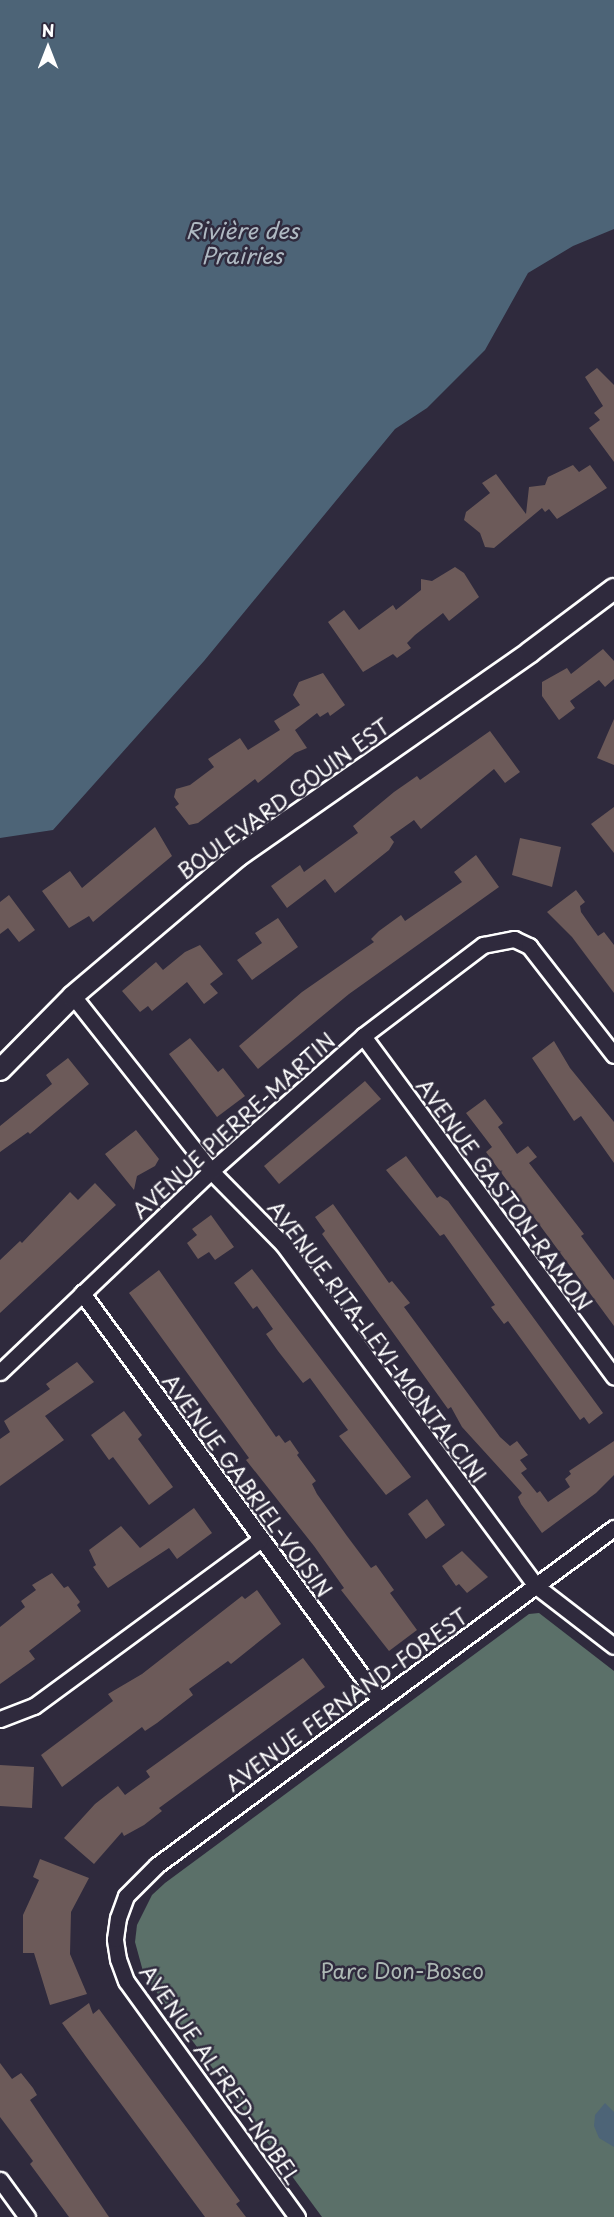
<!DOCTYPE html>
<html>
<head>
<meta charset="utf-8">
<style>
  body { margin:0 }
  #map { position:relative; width:614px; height:2217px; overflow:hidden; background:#2f2a3d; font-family:"Playpen Sans",sans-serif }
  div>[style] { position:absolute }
  .green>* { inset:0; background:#5b7069 }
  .water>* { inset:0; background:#4d6477 }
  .building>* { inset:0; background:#6c5a59 }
  .roads { filter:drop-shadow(2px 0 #fff) drop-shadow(-2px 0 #fff) drop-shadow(0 2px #fff) drop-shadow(0 -2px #fff) }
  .minor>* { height:15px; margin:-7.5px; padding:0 7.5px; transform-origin:7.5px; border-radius:7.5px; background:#2f2a3d }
  .tertiary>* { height:20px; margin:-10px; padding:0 10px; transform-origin:10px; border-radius:10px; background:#2f2a3d }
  span { translate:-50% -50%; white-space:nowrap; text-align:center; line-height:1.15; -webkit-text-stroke:5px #2f2a3d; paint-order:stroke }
  .street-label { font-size:21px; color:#fff }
  .park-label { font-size:21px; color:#adb8b4 }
  .water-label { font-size:22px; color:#afb9c2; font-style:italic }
  .north { position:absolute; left:18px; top:18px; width:60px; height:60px; -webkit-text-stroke:4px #2f2a3d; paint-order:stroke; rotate:0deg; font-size:16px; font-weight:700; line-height:24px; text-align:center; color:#fff }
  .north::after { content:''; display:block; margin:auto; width:21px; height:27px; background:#fff; clip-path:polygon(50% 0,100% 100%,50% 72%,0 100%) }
</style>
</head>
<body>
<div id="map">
  <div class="green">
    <i style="clip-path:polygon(539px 1613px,614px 1671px,614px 2217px,322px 2217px,144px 1975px,135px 1942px,137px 1925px,152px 1895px,165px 1883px,529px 1614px)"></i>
  </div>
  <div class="water">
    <i style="clip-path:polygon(0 0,614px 0,614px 229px,573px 246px,528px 273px,485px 350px,427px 408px,395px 429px,204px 661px,53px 830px,0 838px)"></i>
    <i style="clip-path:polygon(605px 2103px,614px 2112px,614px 2147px,599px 2138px,594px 2126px,595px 2115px)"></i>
  </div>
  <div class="building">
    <i style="clip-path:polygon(597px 368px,614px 385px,614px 462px,589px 428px,600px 420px,594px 413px,603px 406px,585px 377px)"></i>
    <i style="clip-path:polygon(573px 465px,579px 472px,590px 465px,607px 488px,557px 519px,549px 509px,545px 512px,542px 508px,494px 548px,485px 547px,480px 533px,464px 520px,466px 512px,490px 493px,482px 483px,496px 474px,526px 514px,529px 487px,545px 485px,548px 477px)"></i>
    <i style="clip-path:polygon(455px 567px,464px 573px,479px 597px,449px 621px,443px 613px,415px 635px,407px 643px,411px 648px,397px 658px,393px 654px,363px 672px,328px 622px,344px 610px,359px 630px,393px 605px,396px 610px,421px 590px,421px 579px,432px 581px)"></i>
    <i style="clip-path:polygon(603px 649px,614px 661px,614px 679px,605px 687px,599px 680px,570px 701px,575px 708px,559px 720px,542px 696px,542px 682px,567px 668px,571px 674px)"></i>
    <i style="clip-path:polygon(323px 673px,345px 705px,330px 716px,328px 712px,320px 717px,317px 713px,295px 730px,307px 748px,295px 753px,258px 783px,255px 779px,198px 823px,189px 825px,175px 807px,179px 804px,174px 797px,176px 789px,190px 785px,214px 767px,208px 759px,240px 738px,248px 750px,280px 730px,274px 721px,300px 705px,293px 695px,299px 682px)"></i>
    <i style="clip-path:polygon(614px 719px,614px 765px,597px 758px)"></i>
    <i style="clip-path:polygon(490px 731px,520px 772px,505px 783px,494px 769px,421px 829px,414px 820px,390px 837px,394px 842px,389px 850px,335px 893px,325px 879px,287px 908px,271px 886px,300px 865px,304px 872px,358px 833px,353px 826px,394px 792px,417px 776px,420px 780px)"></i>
    <i style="clip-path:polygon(614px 807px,614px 853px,591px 824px)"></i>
    <i style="clip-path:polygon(155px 827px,172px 856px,93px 922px,89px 916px,69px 928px,42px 891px,70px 871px,82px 888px)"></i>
    <i style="clip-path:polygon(520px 838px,561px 847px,552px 887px,512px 875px)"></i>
    <i style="clip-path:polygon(476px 855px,499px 887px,349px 994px,258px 1069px,239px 1046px,302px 992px,374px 942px,371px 939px,379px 931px,401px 915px,405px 921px,462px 882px,454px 872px)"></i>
    <i style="clip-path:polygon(576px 890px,585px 902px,580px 906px,581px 912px,598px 936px,604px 932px,614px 945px,614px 993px,572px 937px,547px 912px)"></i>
    <i style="clip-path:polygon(9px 895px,35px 930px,19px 942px,8px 928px,0 934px,0 902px)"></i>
    <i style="clip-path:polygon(278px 918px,298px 947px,252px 980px,237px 960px,262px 943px,255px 933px)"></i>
    <i style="clip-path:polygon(200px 945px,223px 974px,210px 984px,218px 993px,204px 1004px,187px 982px,152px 1011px,148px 1006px,140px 1012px,122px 991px,156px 962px,163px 970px,185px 952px)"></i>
    <i style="clip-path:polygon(190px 1038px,218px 1072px,223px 1068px,245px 1096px,217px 1117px,169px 1054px)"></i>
    <i style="clip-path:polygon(554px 1041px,570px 1068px,614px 1122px,614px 1163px,581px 1116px,574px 1121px,532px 1058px)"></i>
    <i style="clip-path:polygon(68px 1058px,89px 1084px,30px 1134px,28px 1132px,0 1152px,0 1126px,52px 1084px,46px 1075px)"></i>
    <i style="clip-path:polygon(365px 1081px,381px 1099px,279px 1184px,264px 1166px)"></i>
    <i style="clip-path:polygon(485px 1099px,503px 1123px,498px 1127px,517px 1154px,528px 1146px,537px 1157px,529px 1163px,584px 1234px,581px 1236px,614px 1280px,614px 1326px,486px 1152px,492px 1147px,466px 1113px)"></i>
    <i style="clip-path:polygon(136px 1130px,159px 1159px,155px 1166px,137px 1176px,134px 1190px,105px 1154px)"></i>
    <i style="clip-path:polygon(406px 1156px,437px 1198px,440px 1196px,448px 1201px,598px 1406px,603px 1413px,589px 1424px,584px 1417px,580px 1420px,508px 1321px,504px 1324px,491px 1307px,495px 1305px,444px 1234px,440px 1236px,386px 1170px)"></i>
    <i style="clip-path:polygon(95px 1183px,116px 1205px,0 1313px,0 1260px,20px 1241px,22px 1243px,70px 1192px,78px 1200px)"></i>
    <i style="clip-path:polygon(333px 1204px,389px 1283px,392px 1281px,410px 1303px,404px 1307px,500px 1437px,510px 1446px,517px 1441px,528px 1455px,520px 1460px,527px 1469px,521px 1473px,537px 1493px,540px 1491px,548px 1502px,570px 1487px,565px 1479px,571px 1474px,569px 1471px,614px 1441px,614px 1475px,596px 1493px,542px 1533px,521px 1504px,518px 1497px,522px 1493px,462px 1427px,451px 1407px,448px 1409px,322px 1234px,325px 1231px,315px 1217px)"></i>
    <i style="clip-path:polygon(211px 1215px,234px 1247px,215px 1260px,209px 1252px,198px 1259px,187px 1243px,197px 1235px,192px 1229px)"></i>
    <i style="clip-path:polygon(252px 1269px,411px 1477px,386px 1495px,339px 1436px,348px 1430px,310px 1378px,303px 1383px,278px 1351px,266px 1334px,273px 1329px,257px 1306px,253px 1309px,234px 1283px)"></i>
    <i style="clip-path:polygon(159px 1270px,276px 1437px,279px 1435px,285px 1443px,290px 1440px,299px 1453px,297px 1455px,316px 1481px,312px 1484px,317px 1494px,347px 1536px,371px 1568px,376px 1565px,394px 1590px,390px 1593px,417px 1630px,389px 1651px,341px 1590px,344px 1588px,314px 1546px,246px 1460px,249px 1458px,129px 1293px)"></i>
    <i style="clip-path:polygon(77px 1362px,94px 1382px,45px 1416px,64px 1440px,0 1486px,0 1439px,10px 1432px,4px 1421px,50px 1389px,46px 1384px)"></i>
    <i style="clip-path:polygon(124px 1411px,142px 1435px,138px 1439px,173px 1487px,149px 1505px,113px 1457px,109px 1460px,91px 1435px)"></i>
    <i style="clip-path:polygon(427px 1499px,445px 1525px,426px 1539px,408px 1514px)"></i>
    <i style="clip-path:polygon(194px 1508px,212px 1533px,177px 1559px,169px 1548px,108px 1588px,93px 1567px,96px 1565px,89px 1550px,121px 1526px,140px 1548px)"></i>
    <i style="clip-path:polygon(462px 1551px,488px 1577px,467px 1593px,459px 1584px,456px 1586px,442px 1566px)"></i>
    <i style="clip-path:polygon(52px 1573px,64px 1588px,68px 1586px,80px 1602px,77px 1605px,81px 1611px,29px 1651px,35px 1659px,0 1684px,0 1627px,25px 1607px,21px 1601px,36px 1590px,32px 1585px)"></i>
    <i style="clip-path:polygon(257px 1590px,281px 1624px,231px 1664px,228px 1661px,189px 1689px,193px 1695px,157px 1723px,145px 1731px,142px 1727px,62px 1787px,41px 1755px,113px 1701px,108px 1694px,142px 1674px,242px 1596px,245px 1599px)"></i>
    <i style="clip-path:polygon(303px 1658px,325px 1687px,159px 1808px,162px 1811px,144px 1825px,124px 1836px,122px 1832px,94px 1864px,64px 1838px,95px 1804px,118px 1786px,125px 1795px,150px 1777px,146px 1771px)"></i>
    <i style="clip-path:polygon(0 1765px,34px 1767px,32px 1808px,0 1806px)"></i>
    <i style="clip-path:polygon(40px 1859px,89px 1878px,71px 1912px,70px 1954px,87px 1994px,50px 2005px,34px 1953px,23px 1953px,23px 1915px,39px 1880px,33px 1877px)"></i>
    <i style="clip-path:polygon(89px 2003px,93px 2014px,99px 2009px,189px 2131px,240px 2201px,236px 2204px,246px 2217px,205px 2217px,87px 2058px,62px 2023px)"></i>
    <i style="clip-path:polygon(0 2063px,12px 2079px,21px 2073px,33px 2088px,37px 2095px,30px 2100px,109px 2217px,69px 2217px,30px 2164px,33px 2161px,0 2117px)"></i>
  </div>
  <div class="roads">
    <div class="minor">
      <i style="left:73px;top:996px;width:223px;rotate:51.7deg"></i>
      <i style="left:211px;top:1171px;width:103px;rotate:45.4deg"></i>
      <i style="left:283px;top:1244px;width:425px;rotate:53.5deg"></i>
      <i style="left:536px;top:1586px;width:98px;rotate:37.6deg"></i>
      <i style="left:363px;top:1036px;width:423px;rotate:53.6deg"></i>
      <i style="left:82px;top:1293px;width:505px;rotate:53.86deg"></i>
      <i style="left:0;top:1372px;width:291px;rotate:-43.6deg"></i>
      <i style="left:211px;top:1171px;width:203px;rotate:-41.6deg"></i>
      <i style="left:363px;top:1036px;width:151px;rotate:-37.2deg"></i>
      <i style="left:483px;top:945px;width:32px;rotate:-11deg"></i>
      <i style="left:514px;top:939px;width:17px;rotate:25deg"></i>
      <i style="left:529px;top:946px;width:138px;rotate:52.1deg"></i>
      <i style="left:0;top:1719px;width:36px;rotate:-21deg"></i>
      <i style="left:34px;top:1706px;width:280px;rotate:-36.3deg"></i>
      <i style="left:0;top:2180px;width:46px;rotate:53.9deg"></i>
      <i style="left:297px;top:2217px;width:291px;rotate:-125.9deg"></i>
      <i style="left:126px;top:1981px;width:23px;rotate:-110deg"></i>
      <i style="left:118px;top:1959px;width:20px;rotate:-99deg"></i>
      <i style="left:115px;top:1939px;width:21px;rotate:-82deg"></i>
      <i style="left:118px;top:1918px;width:23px;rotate:-70deg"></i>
      <i style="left:126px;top:1896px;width:44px;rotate:-45deg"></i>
      <i style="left:157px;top:1865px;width:568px;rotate:-36.41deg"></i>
    </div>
    <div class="tertiary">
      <i style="left:0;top:1070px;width:104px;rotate:-45.4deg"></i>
      <i style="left:73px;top:996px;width:216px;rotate:-40.3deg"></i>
      <i style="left:238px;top:856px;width:356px;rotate:-34.9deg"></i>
      <i style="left:530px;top:652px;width:105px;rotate:-36.9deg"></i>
    </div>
  </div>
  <div class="street-label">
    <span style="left:283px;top:798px;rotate:-36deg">BOULEVARD GOUIN EST</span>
    <span style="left:233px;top:1125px;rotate:-42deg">AVENUE PIERRE-MARTIN</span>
    <span style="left:505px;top:1194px;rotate:54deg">AVENUE GASTON-RAMON</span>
    <span style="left:378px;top:1341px;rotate:53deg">AVENUE RITA-LEVI-MONTALCINI</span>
    <span style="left:248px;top:1485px;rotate:54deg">AVENUE GABRIEL-VOISIN</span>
    <span style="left:346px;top:1699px;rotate:-36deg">AVENUE FERNAND-FOREST</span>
    <span style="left:221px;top:2074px;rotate:55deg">AVENUE ALFRED-NOBEL</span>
  </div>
  <div class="park-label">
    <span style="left:402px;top:1970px">Parc Don-Bosco</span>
  </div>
  <div class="water-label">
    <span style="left:242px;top:242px">Rivière des<br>Prairies</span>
  </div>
  <div class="north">N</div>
</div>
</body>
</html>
